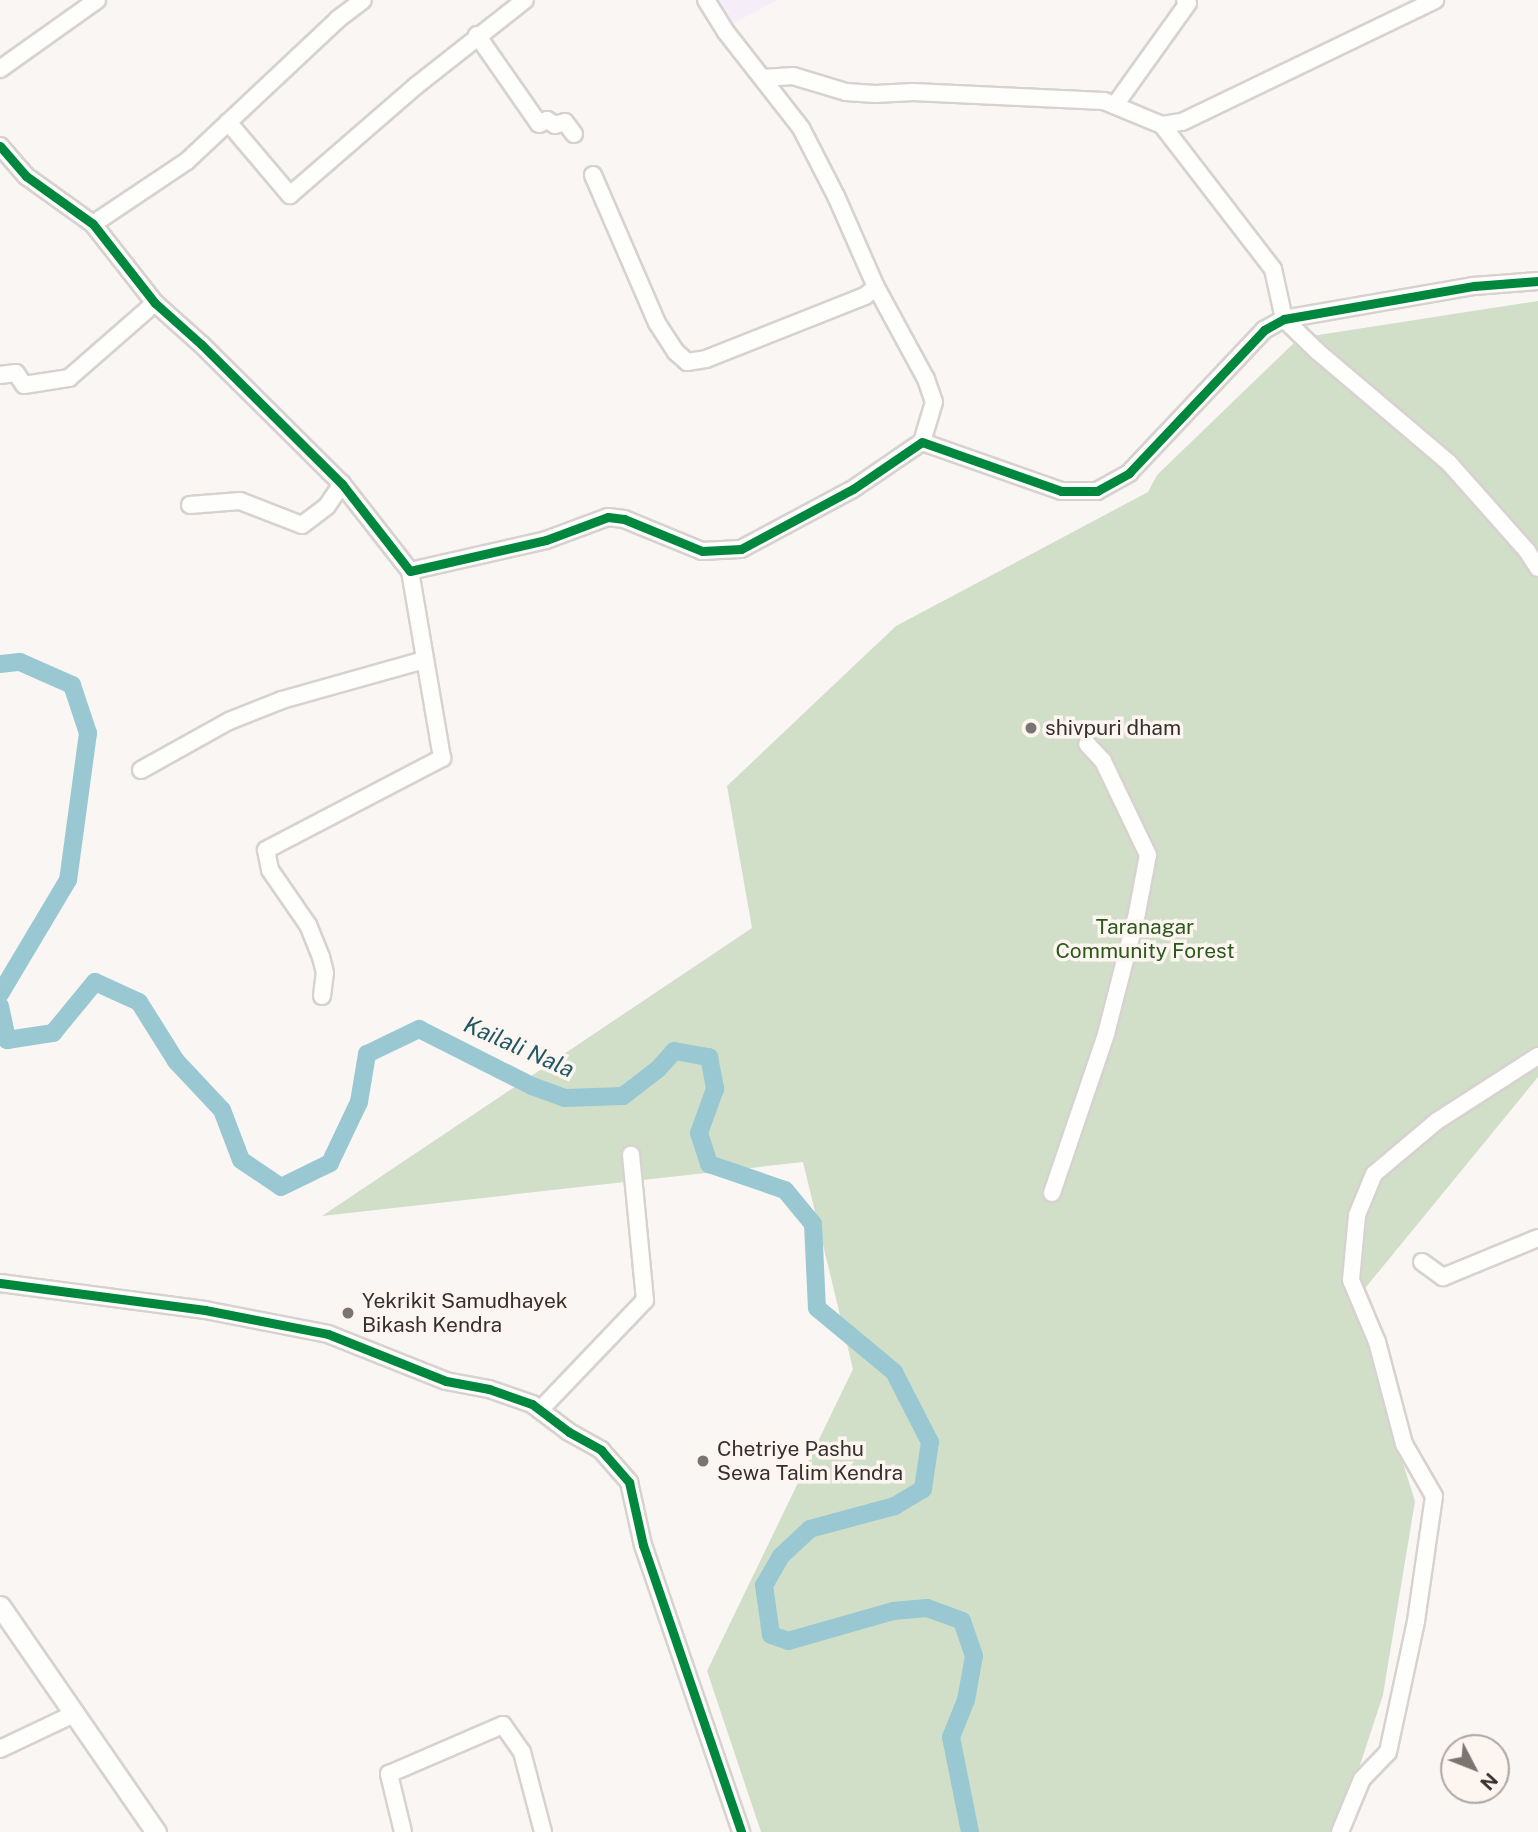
<!DOCTYPE html>
<html>
<head>
<meta charset="utf-8">
<style>
  body { margin:0 }
  #map { position:relative; width:1538px; height:1832px; overflow:hidden; background:#faf6f3; font-family:"Public Sans",sans-serif }
  div>[style] { position:absolute }
  .education>* { inset:0; background:#f5eef9 }
  .green>* { inset:0; background:#d1dfc9 }
  .canal>* { height:18px; margin:-9px; padding:0 9px; transform-origin:9px; border-radius:9px; background:#99c8d2 }
  .roads { filter:drop-shadow(2px 0 #d8d2cf) drop-shadow(-2px 0 #d8d2cf) drop-shadow(0 2px #d8d2cf) drop-shadow(0 -2px #d8d2cf) }
  .minor>* { height:16px; margin:-8px; padding:0 8px; transform-origin:8px; border-radius:8px; background:#fefefd }
  .tertiary>* { height:19px; margin:-9.5px; padding:0 9.5px; transform-origin:9.5px; border-radius:9.5px; background:#fefefd }
  .cycleway>* { height:9px; margin:-4.5px; padding:0 4.5px; transform-origin:4.5px; border-radius:4.5px; background:#00873e }
  .dots>* { width:19px; height:19px; translate:-50% -50%; box-sizing:border-box; border:4px solid #fdf5f0; border-radius:50% }
  span { translate:-50% -50%; white-space:nowrap; text-align:center; line-height:1.15; -webkit-text-stroke:7px #fdf5f0; paint-order:stroke }
  .poi-label { font-size:21px; color:#372f2b }
  .left { translate:0 -50%; text-align:left }
  .park-label { font-size:21px; color:#2b581c }
  .water-label { font-size:23px; color:#1f5864; font-style:italic }
  .north { position:absolute; left:1440px; top:1734px; width:70px; height:70px; box-sizing:border-box; background:#fdf5f0; border:2px solid #aea6a1; border-radius:50%; rotate:132deg; font-size:19px; font-weight:700; line-height:28px; text-align:center; color:#372f2b }
  .north::after { content:''; display:block; margin:auto; width:24px; height:32px; background:#7b7571; clip-path:polygon(50% 0,100% 100%,50% 72%,0 100%) }
</style>
</head>
<body>
<div id="map">
  <div class="education">
    <i style="clip-path:polygon(717px 0,778px 0,733px 23px)"></i>
  </div>
  <div class="green">
    <i style="clip-path:polygon(1538px 301px,1538px 1077px,1362px 1292px,1375px 1375px,1415px 1501px,1383px 1695px,1338px 1832px,761px 1832px,707px 1671px,853px 1369px,803px 1162px,322px 1216px,752px 928px,727px 786px,896px 626px,1148px 492px,1157px 475px,1299px 338px)"></i>
  </div>
  <div class="canal">
    <i style="left:0;top:664px;width:20px;rotate:-6deg"></i>
    <i style="left:20px;top:662px;width:57px;rotate:23.9deg"></i>
    <i style="left:72px;top:685px;width:51px;rotate:71.6deg"></i>
    <i style="left:88px;top:733px;width:148px;rotate:97.7deg"></i>
    <i style="left:68px;top:880px;width:133px;rotate:120.8deg"></i>
    <i style="left:0;top:1006px;width:35px;rotate:78deg"></i>
    <i style="left:7px;top:1040px;width:47px;rotate:-8.7deg"></i>
    <i style="left:53px;top:1033px;width:66px;rotate:-50.5deg"></i>
    <i style="left:95px;top:982px;width:48px;rotate:24.4deg"></i>
    <i style="left:139px;top:1002px;width:70px;rotate:57.9deg"></i>
    <i style="left:176px;top:1061px;width:67px;rotate:46.8deg"></i>
    <i style="left:222px;top:1110px;width:53px;rotate:69.2deg"></i>
    <i style="left:241px;top:1160px;width:48px;rotate:34deg"></i>
    <i style="left:281px;top:1187px;width:55px;rotate:-26.1deg"></i>
    <i style="left:330px;top:1163px;width:68px;rotate:-64.6deg"></i>
    <i style="left:359px;top:1102px;width:49px;rotate:-80.5deg"></i>
    <i style="left:367px;top:1054px;width:58px;rotate:-25.7deg"></i>
    <i style="left:419px;top:1029px;width:127px;rotate:26.8deg"></i>
    <i style="left:532px;top:1086px;width:35px;rotate:20deg"></i>
    <i style="left:565px;top:1098px;width:58px;rotate:-2deg"></i>
    <i style="left:623px;top:1096px;width:44px;rotate:-37.6deg"></i>
    <i style="left:658px;top:1069px;width:24px;rotate:-48deg"></i>
    <i style="left:674px;top:1051px;width:36px;rotate:10deg"></i>
    <i style="left:709px;top:1057px;width:33px;rotate:79deg"></i>
    <i style="left:715px;top:1089px;width:47px;rotate:110deg"></i>
    <i style="left:699px;top:1133px;width:33px;rotate:72deg"></i>
    <i style="left:709px;top:1164px;width:80px;rotate:18.9deg"></i>
    <i style="left:785px;top:1190px;width:44px;rotate:50.5deg"></i>
    <i style="left:813px;top:1224px;width:84px;rotate:87.3deg"></i>
    <i style="left:817px;top:1308px;width:100px;rotate:39.7deg"></i>
    <i style="left:894px;top:1372px;width:79px;rotate:62.8deg"></i>
    <i style="left:930px;top:1442px;width:48px;rotate:98.5deg"></i>
    <i style="left:923px;top:1489px;width:33px;rotate:149deg"></i>
    <i style="left:895px;top:1506px;width:88px;rotate:164.9deg"></i>
    <i style="left:810px;top:1529px;width:40px;rotate:137deg"></i>
    <i style="left:781px;top:1556px;width:34px;rotate:120deg"></i>
    <i style="left:764px;top:1585px;width:50px;rotate:82deg"></i>
    <i style="left:771px;top:1635px;width:18px;rotate:19deg"></i>
    <i style="left:788px;top:1641px;width:109px;rotate:-15.9deg"></i>
    <i style="left:893px;top:1611px;width:34px;rotate:-5deg"></i>
    <i style="left:927px;top:1608px;width:37px;rotate:20deg"></i>
    <i style="left:962px;top:1621px;width:37px;rotate:71deg"></i>
    <i style="left:974px;top:1656px;width:45px;rotate:100.3deg"></i>
    <i style="left:966px;top:1700px;width:40px;rotate:112deg"></i>
    <i style="left:951px;top:1737px;width:97px;rotate:78.7deg"></i>
  </div>
  <div class="roads">
    <div class="minor">
      <i style="left:706px;top:0;width:38px;rotate:58deg"></i>
      <i style="left:726px;top:32px;width:122px;rotate:52deg"></i>
      <i style="left:801px;top:128px;width:76px;rotate:62.8deg"></i>
      <i style="left:836px;top:196px;width:99px;rotate:66.3deg"></i>
      <i style="left:876px;top:287px;width:105px;rotate:61.5deg"></i>
      <i style="left:926px;top:379px;width:24px;rotate:71deg"></i>
      <i style="left:934px;top:402px;width:42px;rotate:106.7deg"></i>
      <i style="left:477px;top:35px;width:108px;rotate:55.1deg"></i>
      <i style="left:539px;top:124px;width:9px;rotate:-27deg"></i>
      <i style="left:547px;top:120px;width:9px;rotate:32deg"></i>
      <i style="left:555px;top:125px;width:10px;rotate:-17deg"></i>
      <i style="left:565px;top:122px;width:15px;rotate:53deg"></i>
      <i style="left:0;top:69px;width:119px;rotate:-35.4deg"></i>
      <i style="left:763px;top:78px;width:30px;rotate:-4deg"></i>
      <i style="left:793px;top:76px;width:55px;rotate:16.8deg"></i>
      <i style="left:846px;top:92px;width:29px;rotate:4deg"></i>
      <i style="left:875px;top:94px;width:38px;rotate:-3deg"></i>
      <i style="left:913px;top:92px;width:191px;rotate:2.7deg"></i>
      <i style="left:1104px;top:101px;width:63px;rotate:22.5deg"></i>
      <i style="left:1162px;top:125px;width:20px;rotate:-9deg"></i>
      <i style="left:1182px;top:122px;width:281px;rotate:-25.7deg"></i>
      <i style="left:1115px;top:105px;width:125px;rotate:-54.4deg"></i>
      <i style="left:1188px;top:3px;width:4px;rotate:-135deg"></i>
      <i style="left:228px;top:122px;width:96px;rotate:49.7deg"></i>
      <i style="left:290px;top:195px;width:168px;rotate:-40.9deg"></i>
      <i style="left:417px;top:85px;width:137px;rotate:-38.2deg"></i>
      <i style="left:1162px;top:125px;width:182px;rotate:52.4deg"></i>
      <i style="left:1273px;top:269px;width:51px;rotate:77.6deg"></i>
      <i style="left:1284px;top:319px;width:46px;rotate:44.1deg"></i>
      <i style="left:1317px;top:351px;width:173px;rotate:40.3deg"></i>
      <i style="left:1449px;top:463px;width:118px;rotate:48.4deg"></i>
      <i style="left:1527px;top:551px;width:20px;rotate:57deg"></i>
      <i style="left:0;top:146px;width:40px;rotate:49deg"></i>
      <i style="left:26px;top:176px;width:82px;rotate:35.6deg"></i>
      <i style="left:93px;top:224px;width:100px;rotate:51.9deg"></i>
      <i style="left:155px;top:303px;width:63px;rotate:41.8deg"></i>
      <i style="left:202px;top:345px;width:197px;rotate:44.8deg"></i>
      <i style="left:342px;top:484px;width:110px;rotate:52deg"></i>
      <i style="left:410px;top:571px;width:139px;rotate:-12.8deg"></i>
      <i style="left:546px;top:540px;width:66px;rotate:-20.4deg"></i>
      <i style="left:608px;top:517px;width:16px;rotate:7deg"></i>
      <i style="left:624px;top:519px;width:84px;rotate:22.3deg"></i>
      <i style="left:702px;top:551px;width:39px;rotate:-3deg"></i>
      <i style="left:741px;top:549px;width:127px;rotate:-28.2deg"></i>
      <i style="left:853px;top:489px;width:83px;rotate:-34.3deg"></i>
      <i style="left:922px;top:442px;width:147px;rotate:19.4deg"></i>
      <i style="left:1061px;top:491px;width:36px"></i>
      <i style="left:1097px;top:491px;width:37px;rotate:-29deg"></i>
      <i style="left:1129px;top:473px;width:197px;rotate:-46.6deg"></i>
      <i style="left:1264px;top:330px;width:23px;rotate:-29deg"></i>
      <i style="left:1284px;top:319px;width:193px;rotate:-9.9deg"></i>
      <i style="left:1474px;top:286px;width:64px;rotate:-4.5deg"></i>
      <i style="left:593px;top:175px;width:161px;rotate:66.6deg"></i>
      <i style="left:657px;top:323px;width:35px;rotate:57deg"></i>
      <i style="left:676px;top:352px;width:15px;rotate:42deg"></i>
      <i style="left:687px;top:362px;width:19px;rotate:-9deg"></i>
      <i style="left:706px;top:359px;width:171px;rotate:-21.6deg"></i>
      <i style="left:865px;top:296px;width:14px;rotate:-39deg"></i>
      <i style="left:93px;top:224px;width:113px;rotate:-33.8deg"></i>
      <i style="left:187px;top:161px;width:207px;rotate:-43.2deg"></i>
      <i style="left:338px;top:19px;width:31px;rotate:-37deg"></i>
      <i style="left:0;top:375px;width:16px;rotate:-7deg"></i>
      <i style="left:16px;top:373px;width:14px;rotate:56deg"></i>
      <i style="left:24px;top:385px;width:46px;rotate:-8.8deg"></i>
      <i style="left:69px;top:378px;width:114px;rotate:-41.1deg"></i>
      <i style="left:190px;top:505px;width:50px;rotate:-4.6deg"></i>
      <i style="left:240px;top:501px;width:66px;rotate:21.2deg"></i>
      <i style="left:302px;top:525px;width:31px;rotate:-37deg"></i>
      <i style="left:327px;top:506px;width:27px;rotate:-56deg"></i>
      <i style="left:141px;top:770px;width:101px;rotate:-29.1deg"></i>
      <i style="left:229px;top:721px;width:57px;rotate:-21.6deg"></i>
      <i style="left:282px;top:700px;width:148px;rotate:-15.7deg"></i>
      <i style="left:322px;top:996px;width:23px;rotate:-83deg"></i>
      <i style="left:325px;top:973px;width:16px;rotate:-104deg"></i>
      <i style="left:321px;top:957px;width:35px;rotate:-112deg"></i>
      <i style="left:308px;top:925px;width:67px;rotate:-124.6deg"></i>
      <i style="left:270px;top:870px;width:20px;rotate:-101deg"></i>
      <i style="left:266px;top:850px;width:199px;rotate:-27.6deg"></i>
      <i style="left:442px;top:758px;width:190px;rotate:-99.7deg"></i>
      <i style="left:1052px;top:1193px;width:168px;rotate:-71.2deg"></i>
      <i style="left:1106px;top:1034px;width:125px;rotate:-75.6deg"></i>
      <i style="left:1137px;top:913px;width:59px;rotate:-79.3deg"></i>
      <i style="left:1148px;top:855px;width:104px;rotate:-115.6deg"></i>
      <i style="left:1103px;top:761px;width:23px;rotate:-133deg"></i>
      <i style="left:1422px;top:1262px;width:26px;rotate:36deg"></i>
      <i style="left:1443px;top:1277px;width:103px;rotate:-22.3deg"></i>
      <i style="left:0;top:1283px;width:207px;rotate:7.5deg"></i>
      <i style="left:205px;top:1310px;width:125px;rotate:11deg"></i>
      <i style="left:328px;top:1334px;width:127px;rotate:21.7deg"></i>
      <i style="left:446px;top:1381px;width:44px;rotate:10.5deg"></i>
      <i style="left:489px;top:1389px;width:46px;rotate:19.2deg"></i>
      <i style="left:532px;top:1404px;width:46px;rotate:37.1deg"></i>
      <i style="left:569px;top:1432px;width:37px;rotate:29deg"></i>
      <i style="left:601px;top:1450px;width:43px;rotate:48.8deg"></i>
      <i style="left:629px;top:1482px;width:65px;rotate:77.5deg"></i>
      <i style="left:643px;top:1545px;width:303px;rotate:71.1deg"></i>
      <i style="left:540px;top:1410px;width:152px;rotate:-46.3deg"></i>
      <i style="left:645px;top:1300px;width:146px;rotate:-95.5deg"></i>
      <i style="left:0;top:1749px;width:84px;rotate:-25.3deg"></i>
      <i style="left:403px;top:1832px;width:60px;rotate:-103.6deg"></i>
      <i style="left:389px;top:1774px;width:124px;rotate:-23.3deg"></i>
      <i style="left:503px;top:1725px;width:33px;rotate:55deg"></i>
      <i style="left:522px;top:1752px;width:83px;rotate:75.3deg"></i>
      <i style="left:1340px;top:1832px;width:57px;rotate:-67.5deg"></i>
      <i style="left:1362px;top:1779px;width:37px;rotate:-46deg"></i>
      <i style="left:1388px;top:1752px;width:134px;rotate:-77.9deg"></i>
      <i style="left:1416px;top:1621px;width:126px;rotate:-81.8deg"></i>
      <i style="left:1434px;top:1496px;width:60px;rotate:-120deg"></i>
      <i style="left:1404px;top:1444px;width:106px;rotate:-104.8deg"></i>
      <i style="left:1377px;top:1342px;width:67px;rotate:-112.8deg"></i>
      <i style="left:1351px;top:1280px;width:65px;rotate:-84.7deg"></i>
      <i style="left:1357px;top:1215px;width:44px;rotate:-67.5deg"></i>
      <i style="left:1374px;top:1174px;width:82px;rotate:-40.1deg"></i>
      <i style="left:1437px;top:1121px;width:120px;rotate:-32.8deg"></i>
    </div>
    <div class="tertiary">
      <i style="left:0;top:1606px;width:275px;rotate:55.4deg"></i>
    </div>
  </div>
  <div class="cycleway">
    <i style="left:0;top:146px;width:40px;rotate:49deg"></i>
    <i style="left:26px;top:176px;width:82px;rotate:35.6deg"></i>
    <i style="left:93px;top:224px;width:100px;rotate:51.9deg"></i>
    <i style="left:155px;top:303px;width:63px;rotate:41.8deg"></i>
    <i style="left:202px;top:345px;width:197px;rotate:44.8deg"></i>
    <i style="left:342px;top:484px;width:110px;rotate:52deg"></i>
    <i style="left:410px;top:571px;width:139px;rotate:-12.8deg"></i>
    <i style="left:546px;top:540px;width:66px;rotate:-20.4deg"></i>
    <i style="left:608px;top:517px;width:16px;rotate:7deg"></i>
    <i style="left:624px;top:519px;width:84px;rotate:22.3deg"></i>
    <i style="left:702px;top:551px;width:39px;rotate:-3deg"></i>
    <i style="left:741px;top:549px;width:127px;rotate:-28.2deg"></i>
    <i style="left:853px;top:489px;width:83px;rotate:-34.3deg"></i>
    <i style="left:922px;top:442px;width:147px;rotate:19.4deg"></i>
    <i style="left:1061px;top:491px;width:36px"></i>
    <i style="left:1097px;top:491px;width:37px;rotate:-29deg"></i>
    <i style="left:1129px;top:473px;width:197px;rotate:-46.6deg"></i>
    <i style="left:1264px;top:330px;width:23px;rotate:-29deg"></i>
    <i style="left:1284px;top:319px;width:193px;rotate:-9.9deg"></i>
    <i style="left:1474px;top:286px;width:64px;rotate:-4.5deg"></i>
    <i style="left:0;top:1283px;width:207px;rotate:7.5deg"></i>
    <i style="left:205px;top:1310px;width:125px;rotate:11deg"></i>
    <i style="left:328px;top:1334px;width:127px;rotate:21.7deg"></i>
    <i style="left:446px;top:1381px;width:44px;rotate:10.5deg"></i>
    <i style="left:489px;top:1389px;width:46px;rotate:19.2deg"></i>
    <i style="left:532px;top:1404px;width:46px;rotate:37.1deg"></i>
    <i style="left:569px;top:1432px;width:37px;rotate:29deg"></i>
    <i style="left:601px;top:1450px;width:43px;rotate:48.8deg"></i>
    <i style="left:629px;top:1482px;width:65px;rotate:77.5deg"></i>
    <i style="left:643px;top:1545px;width:303px;rotate:71.1deg"></i>
  </div>
  <div class="dots">
    <i style="left:1031px;top:728px;background:#7b7571"></i>
    <i style="left:348px;top:1313px;background:#7b7571"></i>
    <i style="left:703px;top:1461px;background:#7b7571"></i>
  </div>
  <div class="poi-label">
    <span class="left" style="left:1045px;top:728px">shivpuri dham</span>
    <span class="left" style="left:362px;top:1313px">Yekrikit Samudhayek<br>Bikash Kendra</span>
    <span class="left" style="left:717px;top:1461px">Chetriye Pashu<br>Sewa Talim Kendra</span>
  </div>
  <div class="park-label">
    <span style="left:1145px;top:939px">Taranagar<br>Community Forest</span>
  </div>
  <div class="water-label">
    <span style="left:519px;top:1047px;rotate:24deg">Kailali Nala</span>
  </div>
  <div class="north">N</div>
</div>
</body>
</html>
